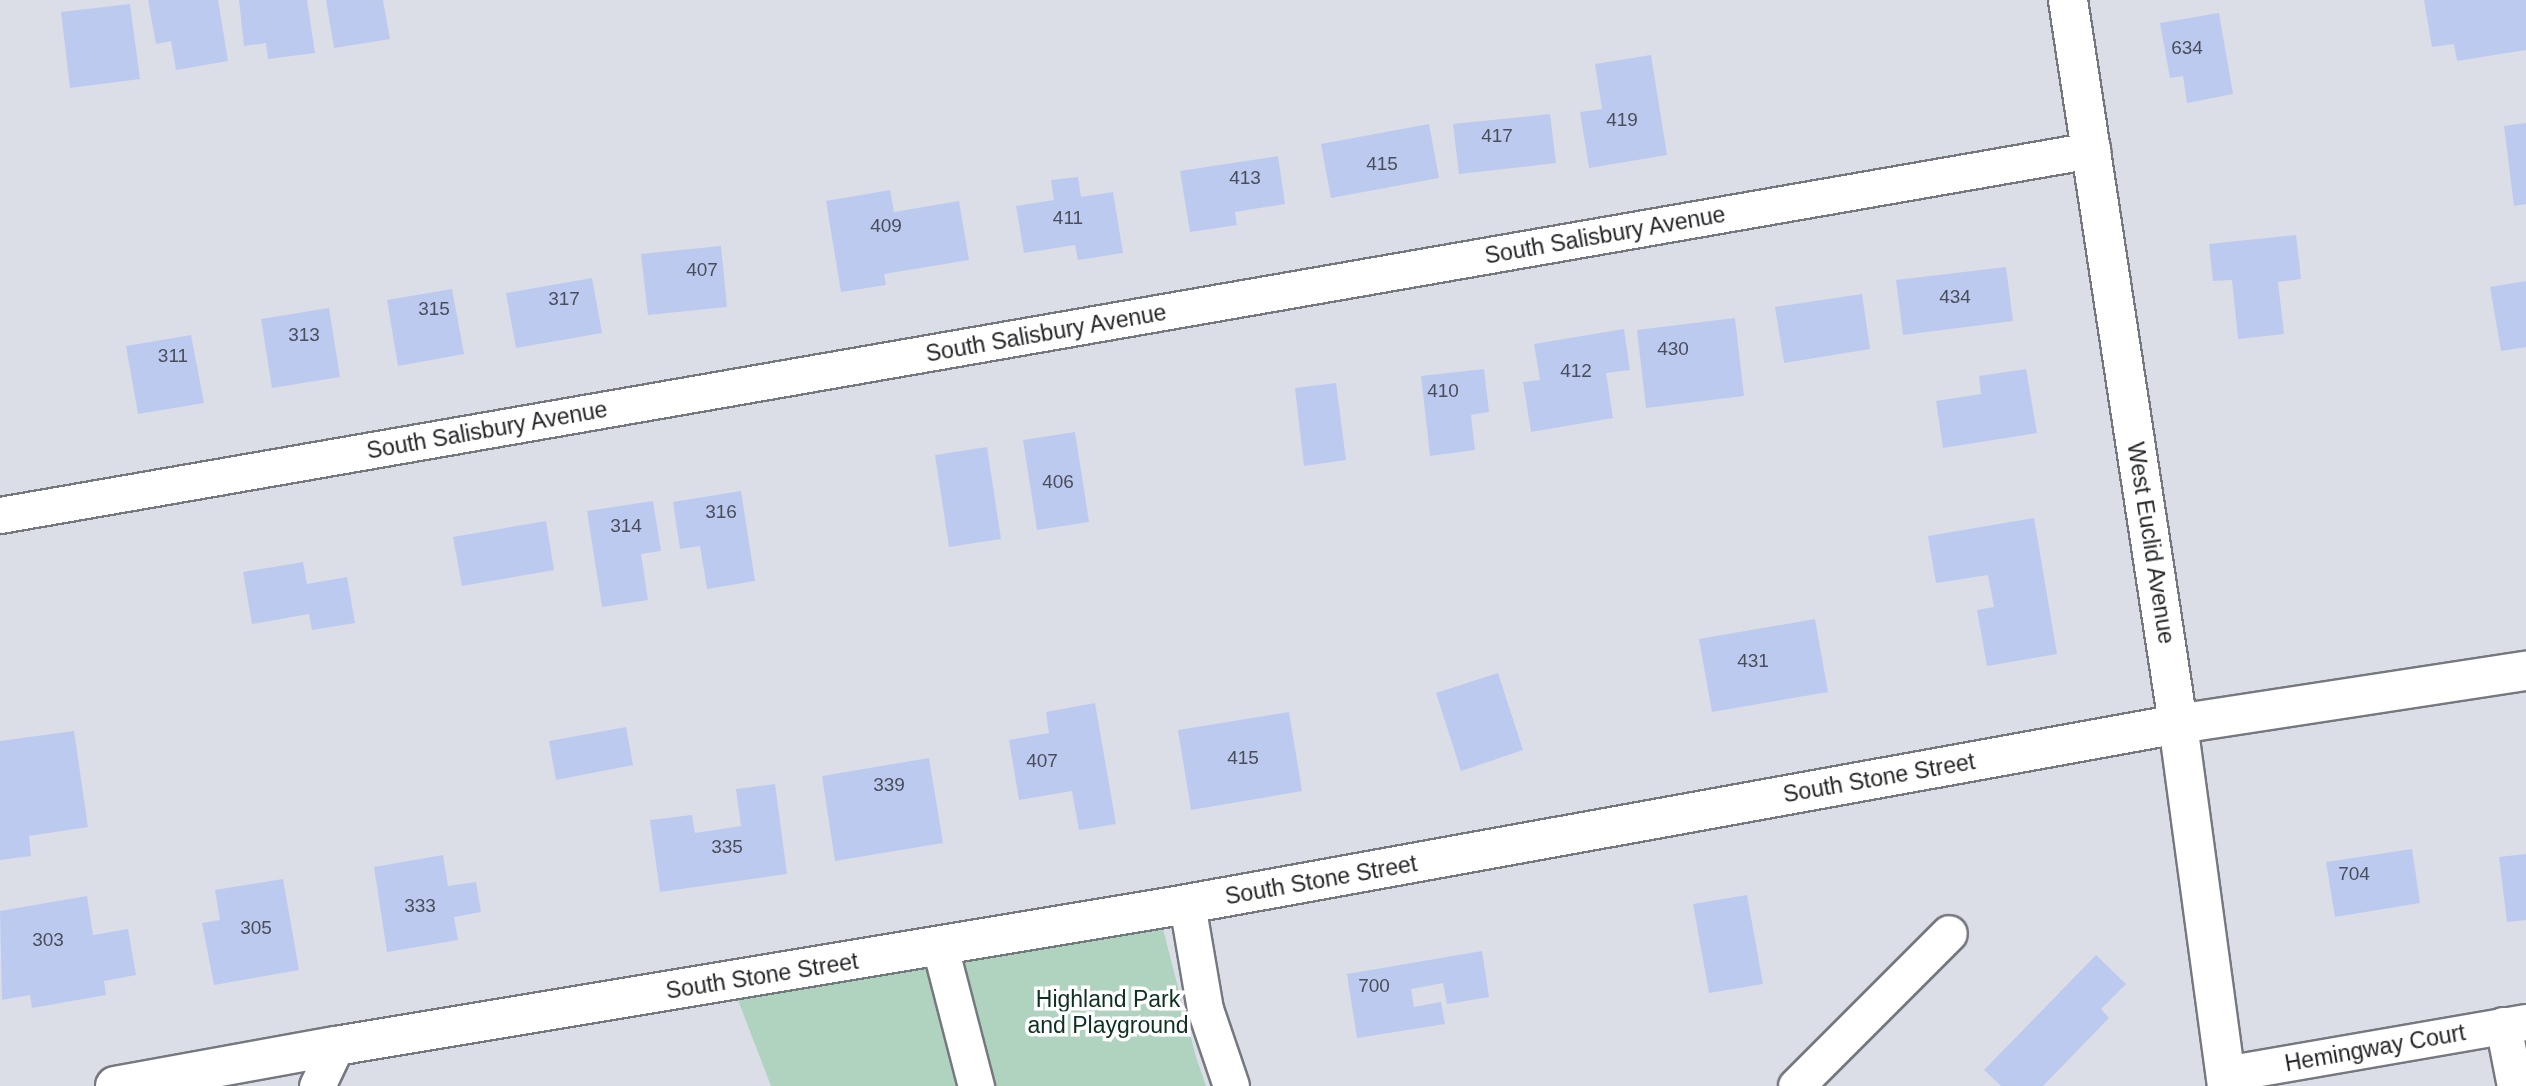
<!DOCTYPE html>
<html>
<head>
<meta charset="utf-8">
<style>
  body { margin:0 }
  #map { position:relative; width:2526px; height:1086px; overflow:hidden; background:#dbdee7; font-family:Helvetica,sans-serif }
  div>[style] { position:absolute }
  .green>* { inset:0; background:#afd3be }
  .building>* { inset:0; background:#bdcaf0 }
  .roads { filter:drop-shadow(2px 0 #767880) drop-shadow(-2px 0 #767880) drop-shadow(0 2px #767880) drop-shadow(0 -2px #767880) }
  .street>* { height:35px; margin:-17.5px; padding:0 17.5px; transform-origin:17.5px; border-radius:17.5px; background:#fff }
  .secondary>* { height:38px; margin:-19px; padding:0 19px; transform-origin:19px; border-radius:19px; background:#fff }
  span { translate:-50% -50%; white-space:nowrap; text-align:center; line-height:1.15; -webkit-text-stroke:7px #fff; paint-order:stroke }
  .number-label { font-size:19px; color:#4a4e5a }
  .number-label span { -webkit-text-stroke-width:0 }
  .street-label { font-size:23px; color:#242528 }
  .park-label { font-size:23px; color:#0d3120 }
</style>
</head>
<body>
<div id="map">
  <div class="green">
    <i style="clip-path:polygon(1163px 929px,1196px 1057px,1206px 1086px,771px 1086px,736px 995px)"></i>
  </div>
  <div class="building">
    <i style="clip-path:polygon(148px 0,218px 0,228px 61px,176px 70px,171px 41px,156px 44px)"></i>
    <i style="clip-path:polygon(239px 0,307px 0,315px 53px,268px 59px,266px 43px,244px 46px)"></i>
    <i style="clip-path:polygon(326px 0,383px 0,390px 39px,334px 48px)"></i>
    <i style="clip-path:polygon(2424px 0,2526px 0,2526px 50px,2457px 61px,2454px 44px,2432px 47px)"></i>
    <i style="clip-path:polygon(130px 4px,140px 79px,70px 88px,61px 12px)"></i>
    <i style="clip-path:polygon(2219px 13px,2233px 94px,2187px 103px,2183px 76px,2170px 78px,2160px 23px)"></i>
    <i style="clip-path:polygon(1651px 55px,1667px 155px,1589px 168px,1580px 112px,1602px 109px,1595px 64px)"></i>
    <i style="clip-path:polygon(1550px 114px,1556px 163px,1459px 174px,1453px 124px)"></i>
    <i style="clip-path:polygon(2526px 123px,2526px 204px,2514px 206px,2504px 126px)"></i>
    <i style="clip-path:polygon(1429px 124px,1439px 178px,1331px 198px,1321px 144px)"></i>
    <i style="clip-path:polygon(1278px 156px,1285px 204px,1235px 212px,1237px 225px,1190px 232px,1180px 171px)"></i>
    <i style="clip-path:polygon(1078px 177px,1081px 197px,1113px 192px,1123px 253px,1078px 260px,1075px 245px,1024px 253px,1016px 206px,1054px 200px,1051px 180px)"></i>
    <i style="clip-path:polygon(890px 190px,894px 212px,959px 201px,969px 260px,884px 274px,886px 285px,841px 292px,826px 201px)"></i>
    <i style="clip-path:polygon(2296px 235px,2301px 279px,2278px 282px,2284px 334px,2238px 339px,2232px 280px,2213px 281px,2209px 244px)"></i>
    <i style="clip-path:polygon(721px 246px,727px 307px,648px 315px,641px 254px)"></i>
    <i style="clip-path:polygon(2006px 267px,2013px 321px,1903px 335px,1896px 280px)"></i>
    <i style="clip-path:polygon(592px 278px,602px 333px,516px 348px,506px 293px)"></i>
    <i style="clip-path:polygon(2526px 281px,2526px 347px,2501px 351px,2490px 287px)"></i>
    <i style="clip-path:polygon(452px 289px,464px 354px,398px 366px,387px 300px)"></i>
    <i style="clip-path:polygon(1862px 294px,1870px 349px,1784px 363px,1775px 307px)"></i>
    <i style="clip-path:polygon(329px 308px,340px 377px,272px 388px,261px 319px)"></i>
    <i style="clip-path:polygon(1735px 318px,1744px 396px,1646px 408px,1637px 330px)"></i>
    <i style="clip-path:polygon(1624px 329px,1630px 370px,1606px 373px,1613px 418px,1531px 432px,1523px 382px,1540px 380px,1534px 344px)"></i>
    <i style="clip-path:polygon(191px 335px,204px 403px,138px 414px,126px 346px)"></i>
    <i style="clip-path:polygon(1484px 369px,1489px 412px,1471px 415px,1475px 450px,1430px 456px,1421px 376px)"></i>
    <i style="clip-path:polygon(2026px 369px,2037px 433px,1943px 448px,1936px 401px,1981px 394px,1979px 376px)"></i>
    <i style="clip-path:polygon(1336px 383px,1346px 460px,1304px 466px,1295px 388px)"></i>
    <i style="clip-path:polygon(1075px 432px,1089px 522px,1037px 530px,1023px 440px)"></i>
    <i style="clip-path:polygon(987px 447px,1001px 539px,949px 547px,935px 455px)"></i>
    <i style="clip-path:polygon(741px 491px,755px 581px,707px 589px,700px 546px,680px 549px,673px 502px)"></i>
    <i style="clip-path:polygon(653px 501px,661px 551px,641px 554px,648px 600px,602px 607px,587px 511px)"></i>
    <i style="clip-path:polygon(2034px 518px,2057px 654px,1987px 666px,1977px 610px,1994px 607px,1988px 575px,1936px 583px,1928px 536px)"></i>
    <i style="clip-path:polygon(546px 521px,554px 570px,462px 586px,453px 537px)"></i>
    <i style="clip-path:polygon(303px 562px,307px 584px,347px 577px,355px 623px,312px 630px,309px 614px,252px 624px,243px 572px)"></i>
    <i style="clip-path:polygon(1815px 619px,1828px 692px,1712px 712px,1699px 639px)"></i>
    <i style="clip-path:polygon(1498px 673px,1523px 750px,1461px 771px,1436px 693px)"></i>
    <i style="clip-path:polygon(1095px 703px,1116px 824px,1079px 830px,1072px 791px,1019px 800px,1009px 740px,1049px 733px,1046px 712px)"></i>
    <i style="clip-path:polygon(1289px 712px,1302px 791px,1191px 810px,1178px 730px)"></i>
    <i style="clip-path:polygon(626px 727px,633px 765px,556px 780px,549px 741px)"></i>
    <i style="clip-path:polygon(74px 731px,88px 827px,29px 836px,31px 856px,0 860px,0 741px)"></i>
    <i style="clip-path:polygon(929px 758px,943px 843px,835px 861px,822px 776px)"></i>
    <i style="clip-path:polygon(775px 784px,787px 874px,660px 892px,650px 820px,692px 815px,695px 833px,741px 826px,736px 789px)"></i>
    <i style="clip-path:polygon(2412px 849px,2420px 903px,2335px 917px,2326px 862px)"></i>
    <i style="clip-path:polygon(2526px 854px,2526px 920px,2507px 922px,2499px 857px)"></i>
    <i style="clip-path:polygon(443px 855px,448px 886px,476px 882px,481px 912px,454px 917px,458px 940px,387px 952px,374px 867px)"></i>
    <i style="clip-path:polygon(283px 879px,299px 970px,214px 985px,202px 923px,220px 920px,215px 890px)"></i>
    <i style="clip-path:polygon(1747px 895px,1763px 984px,1709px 993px,1693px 904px)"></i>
    <i style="clip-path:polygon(87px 896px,93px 935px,128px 929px,136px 975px,104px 981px,106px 995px,32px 1008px,30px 995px,2px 1000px,0 911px)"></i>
    <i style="clip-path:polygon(1482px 951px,1489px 997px,1447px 1004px,1443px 983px,1411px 989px,1414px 1007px,1441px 1002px,1445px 1024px,1357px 1038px,1347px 974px)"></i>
    <i style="clip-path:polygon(2096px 955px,2126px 984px,2101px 1009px,2109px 1018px,2043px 1086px,2001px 1086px,1984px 1070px)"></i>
  </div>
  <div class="roads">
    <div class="street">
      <i style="left:0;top:515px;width:2124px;rotate:-9.9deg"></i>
      <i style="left:1187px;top:904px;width:107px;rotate:80.3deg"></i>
      <i style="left:1205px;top:1009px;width:81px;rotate:71.3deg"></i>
      <i style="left:940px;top:947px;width:144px;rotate:75.5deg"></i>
      <i style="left:2503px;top:1025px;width:62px;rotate:78.9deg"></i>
      <i style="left:2225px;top:1074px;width:305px;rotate:-9.8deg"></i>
      <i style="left:317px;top:1086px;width:44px;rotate:-64.6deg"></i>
      <i style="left:1796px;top:1086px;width:216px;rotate:-45deg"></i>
    </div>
    <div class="secondary">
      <i style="left:2068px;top:0;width:732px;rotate:81.36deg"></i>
      <i style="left:2178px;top:724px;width:365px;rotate:82.3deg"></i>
      <i style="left:115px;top:1086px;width:225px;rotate:-10.3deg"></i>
      <i style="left:336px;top:1046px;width:863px;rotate:-9.47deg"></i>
      <i style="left:1187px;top:904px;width:1007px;rotate:-10.29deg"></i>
      <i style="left:2178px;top:724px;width:352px;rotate:-8.7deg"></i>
    </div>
  </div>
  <div class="number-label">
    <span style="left:2187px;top:48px">634</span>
    <span style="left:1622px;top:120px">419</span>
    <span style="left:1497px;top:136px">417</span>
    <span style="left:1382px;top:164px">415</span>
    <span style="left:1245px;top:178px">413</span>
    <span style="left:1068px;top:218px">411</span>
    <span style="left:886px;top:226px">409</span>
    <span style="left:702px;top:270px">407</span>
    <span style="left:1955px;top:297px">434</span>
    <span style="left:564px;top:299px">317</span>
    <span style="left:434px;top:309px">315</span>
    <span style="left:304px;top:335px">313</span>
    <span style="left:1673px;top:349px">430</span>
    <span style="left:173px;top:356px">311</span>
    <span style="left:1576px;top:371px">412</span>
    <span style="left:1443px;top:391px">410</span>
    <span style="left:1058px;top:482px">406</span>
    <span style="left:721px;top:512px">316</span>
    <span style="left:626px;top:526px">314</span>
    <span style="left:1753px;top:661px">431</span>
    <span style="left:1243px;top:758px">415</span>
    <span style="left:1042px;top:761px">407</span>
    <span style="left:889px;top:785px">339</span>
    <span style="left:727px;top:847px">335</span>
    <span style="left:2354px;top:874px">704</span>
    <span style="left:420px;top:906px">333</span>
    <span style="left:256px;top:928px">305</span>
    <span style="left:48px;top:940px">303</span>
    <span style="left:1374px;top:986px">700</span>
  </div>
  <div class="street-label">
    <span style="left:1605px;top:235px;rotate:-10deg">South Salisbury Avenue</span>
    <span style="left:1046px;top:333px;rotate:-10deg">South Salisbury Avenue</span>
    <span style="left:487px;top:430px;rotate:-10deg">South Salisbury Avenue</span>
    <span style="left:2151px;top:543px;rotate:81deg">West Euclid Avenue</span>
    <span style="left:1879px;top:778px;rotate:-10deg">South Stone Street</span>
    <span style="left:1321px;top:880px;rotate:-10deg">South Stone Street</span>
    <span style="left:762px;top:976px;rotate:-9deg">South Stone Street</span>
    <span style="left:2375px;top:1048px;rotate:-10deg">Hemingway Court</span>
  </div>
  <div class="park-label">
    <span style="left:1108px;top:1012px">Highland Park<br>and Playground</span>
  </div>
</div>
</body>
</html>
